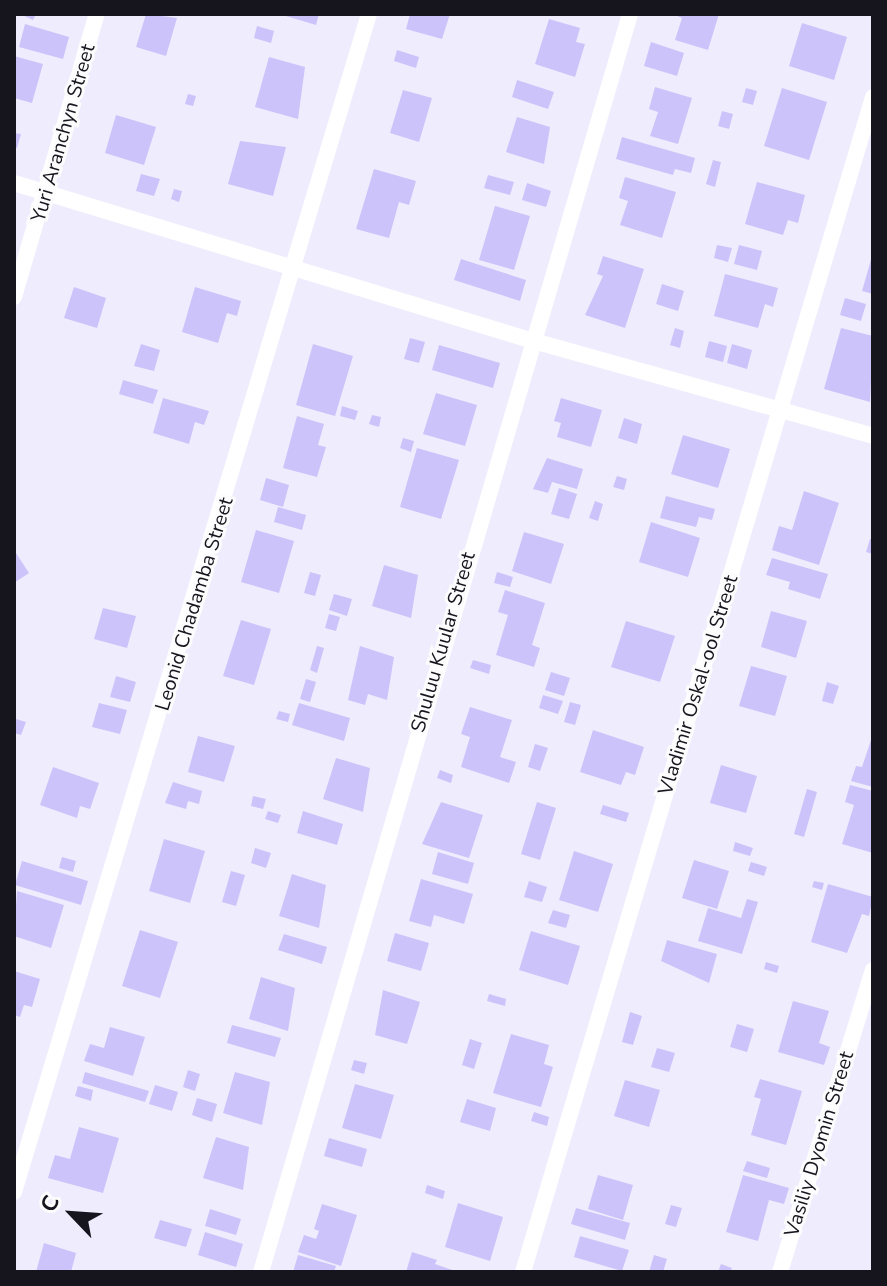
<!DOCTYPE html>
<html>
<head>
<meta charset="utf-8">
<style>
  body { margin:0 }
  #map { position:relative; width:887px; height:1286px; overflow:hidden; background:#efedfd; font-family:"Nunito Sans",sans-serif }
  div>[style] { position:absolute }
  .building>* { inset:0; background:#ccc3fa }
  .minor>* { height:16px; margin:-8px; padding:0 8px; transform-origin:8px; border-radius:8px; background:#fff }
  span { translate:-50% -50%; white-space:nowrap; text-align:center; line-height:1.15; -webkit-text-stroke:6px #fcfcfc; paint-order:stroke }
  .street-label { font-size:20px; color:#16151e }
  .frame { position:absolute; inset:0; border:16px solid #16151e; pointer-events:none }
  .north { position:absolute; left:32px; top:1174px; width:80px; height:80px; -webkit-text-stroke:6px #fcfcfc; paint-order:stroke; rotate:295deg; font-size:22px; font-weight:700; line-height:32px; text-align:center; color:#16151e }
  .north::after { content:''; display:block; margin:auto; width:28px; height:36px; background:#16151e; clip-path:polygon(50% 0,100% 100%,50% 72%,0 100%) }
</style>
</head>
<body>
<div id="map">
  <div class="building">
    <i style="clip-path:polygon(20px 14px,36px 14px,33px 20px)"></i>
    <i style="clip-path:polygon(146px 14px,177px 18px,166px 56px,136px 47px)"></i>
    <i style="clip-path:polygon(279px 14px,319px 14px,316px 25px)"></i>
    <i style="clip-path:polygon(410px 14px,450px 14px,442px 39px,406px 29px)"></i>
    <i style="clip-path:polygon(672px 14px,719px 14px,708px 50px,675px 40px,682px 18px)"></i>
    <i style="clip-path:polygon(549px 19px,580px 28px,576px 42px,585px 44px,575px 77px,535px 64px)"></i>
    <i style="clip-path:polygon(802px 23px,847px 37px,834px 80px,789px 66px)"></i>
    <i style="clip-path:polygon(25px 24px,69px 37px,63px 59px,19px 47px)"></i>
    <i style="clip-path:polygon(257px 26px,274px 31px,271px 43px,254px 38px)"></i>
    <i style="clip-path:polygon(651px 42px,684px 53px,677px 76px,644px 66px)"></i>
    <i style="clip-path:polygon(397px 50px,419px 57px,416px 68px,394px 61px)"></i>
    <i style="clip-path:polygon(14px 56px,43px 64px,32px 103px,14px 98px)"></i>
    <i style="clip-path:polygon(269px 57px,305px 67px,298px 119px,255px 107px)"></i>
    <i style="clip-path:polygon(517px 80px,554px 92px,548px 109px,512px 97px)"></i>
    <i style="clip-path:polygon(655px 87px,692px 98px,678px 144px,650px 136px,658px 112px,649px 109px)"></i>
    <i style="clip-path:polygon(746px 88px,757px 91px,753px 105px,742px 102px)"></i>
    <i style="clip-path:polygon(782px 88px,827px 102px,809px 160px,764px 146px)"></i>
    <i style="clip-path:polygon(403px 90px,432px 98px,419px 142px,390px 133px)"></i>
    <i style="clip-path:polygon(188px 94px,196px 96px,193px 106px,185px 104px)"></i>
    <i style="clip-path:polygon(722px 111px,733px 114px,729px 129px,718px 126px)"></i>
    <i style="clip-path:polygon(116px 115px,156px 127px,144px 165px,105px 153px)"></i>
    <i style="clip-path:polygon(517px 117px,550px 127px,544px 164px,506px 152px)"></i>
    <i style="clip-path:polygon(14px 133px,21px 134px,17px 148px,14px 147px)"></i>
    <i style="clip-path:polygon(622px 137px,695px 158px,691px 173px,675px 169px,673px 175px,616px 159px)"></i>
    <i style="clip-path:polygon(240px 141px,286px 147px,273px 196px,228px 184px)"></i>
    <i style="clip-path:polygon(713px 160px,721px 162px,715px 187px,706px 184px)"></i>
    <i style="clip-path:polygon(374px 169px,416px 181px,409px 205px,399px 202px,389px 238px,356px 229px)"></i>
    <i style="clip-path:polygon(141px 174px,160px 179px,154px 196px,136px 191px)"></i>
    <i style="clip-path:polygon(488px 175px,514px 182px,510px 195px,484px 188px)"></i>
    <i style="clip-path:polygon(625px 177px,676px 192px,662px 238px,620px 225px,628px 201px,619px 198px)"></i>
    <i style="clip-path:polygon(757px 182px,805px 195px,798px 223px,788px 220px,783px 235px,745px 224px)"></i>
    <i style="clip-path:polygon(527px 183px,551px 191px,546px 207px,522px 200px)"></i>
    <i style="clip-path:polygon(174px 189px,182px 191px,179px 202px,171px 199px)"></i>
    <i style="clip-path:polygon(495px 206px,530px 216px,514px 270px,479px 260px)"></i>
    <i style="clip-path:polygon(717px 245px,732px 248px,728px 262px,714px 258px)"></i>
    <i style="clip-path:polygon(739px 245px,762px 251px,757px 270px,734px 264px)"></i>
    <i style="clip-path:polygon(603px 256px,644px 269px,625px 328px,585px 315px,603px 276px,597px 274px)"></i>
    <i style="clip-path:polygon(872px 256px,873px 256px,873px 294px,862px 291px)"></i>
    <i style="clip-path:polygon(461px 259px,526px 280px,520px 301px,454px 280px)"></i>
    <i style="clip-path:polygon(725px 274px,778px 288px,773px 307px,765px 304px,758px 328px,714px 316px)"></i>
    <i style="clip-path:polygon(662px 284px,684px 291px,678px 311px,656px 304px)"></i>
    <i style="clip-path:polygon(74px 287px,106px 298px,97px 328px,64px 318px)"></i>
    <i style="clip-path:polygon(195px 287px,241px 301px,237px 316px,227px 313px,218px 343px,182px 332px)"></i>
    <i style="clip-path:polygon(845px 298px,866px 304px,861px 321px,840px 315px)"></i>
    <i style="clip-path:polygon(675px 328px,684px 331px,680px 348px,670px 345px)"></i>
    <i style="clip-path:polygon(841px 328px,873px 336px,870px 402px,824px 389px)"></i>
    <i style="clip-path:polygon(410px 338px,425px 342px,419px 363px,404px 359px)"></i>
    <i style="clip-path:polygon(709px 341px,727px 346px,723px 362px,705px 357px)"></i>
    <i style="clip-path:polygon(141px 344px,160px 350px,154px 371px,134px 366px)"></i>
    <i style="clip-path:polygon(313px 344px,353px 356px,335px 416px,296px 405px)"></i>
    <i style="clip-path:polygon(732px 344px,752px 350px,747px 369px,727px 363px)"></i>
    <i style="clip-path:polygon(439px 345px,500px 363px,493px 388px,432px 370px)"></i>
    <i style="clip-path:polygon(123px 380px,158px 390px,153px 404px,119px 394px)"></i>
    <i style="clip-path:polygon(436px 393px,477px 405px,465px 446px,423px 434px)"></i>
    <i style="clip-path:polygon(163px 398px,209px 411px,204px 425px,195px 422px,189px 444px,153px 433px)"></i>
    <i style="clip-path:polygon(561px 398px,602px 410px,591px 447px,557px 437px,561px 423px,554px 421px)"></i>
    <i style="clip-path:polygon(342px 406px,358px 411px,355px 420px,340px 416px)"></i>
    <i style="clip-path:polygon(372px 415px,381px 417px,379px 427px,369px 424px)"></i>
    <i style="clip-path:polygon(297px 416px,324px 424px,318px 445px,326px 447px,317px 477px,283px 468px)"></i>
    <i style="clip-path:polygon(624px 418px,642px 424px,637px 444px,618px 438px)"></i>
    <i style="clip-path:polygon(683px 435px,730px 449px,718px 488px,671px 474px)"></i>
    <i style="clip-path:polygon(403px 438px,414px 441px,411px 452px,400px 448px)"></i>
    <i style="clip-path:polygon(417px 448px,459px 460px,441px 519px,400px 507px)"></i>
    <i style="clip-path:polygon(547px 458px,583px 469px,577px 489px,552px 482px,548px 493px,533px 489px)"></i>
    <i style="clip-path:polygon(617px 476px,627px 479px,624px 490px,613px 487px)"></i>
    <i style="clip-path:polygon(266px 478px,289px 485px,283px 507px,260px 500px)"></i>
    <i style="clip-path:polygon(559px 488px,577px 494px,569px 519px,551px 514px)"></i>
    <i style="clip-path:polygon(804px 491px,839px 503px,819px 565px,772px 550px,779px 526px,792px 530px)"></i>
    <i style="clip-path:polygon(666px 496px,715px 509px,712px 520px,699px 517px,696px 527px,660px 518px)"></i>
    <i style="clip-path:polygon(595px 501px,603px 504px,598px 521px,589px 518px)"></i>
    <i style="clip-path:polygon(278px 507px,306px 515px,302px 530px,274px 522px)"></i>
    <i style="clip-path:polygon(651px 522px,700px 538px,688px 577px,639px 562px)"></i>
    <i style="clip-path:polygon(256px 530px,294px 541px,279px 593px,241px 582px)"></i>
    <i style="clip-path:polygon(524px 532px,564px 544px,551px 584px,512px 571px)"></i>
    <i style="clip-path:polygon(870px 539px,873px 540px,873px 554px,866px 552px)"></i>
    <i style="clip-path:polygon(14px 550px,29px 573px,14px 583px)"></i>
    <i style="clip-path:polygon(772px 558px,828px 574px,820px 599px,788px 589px,790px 582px,766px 575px)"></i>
    <i style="clip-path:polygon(384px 565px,418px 575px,411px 618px,372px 606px)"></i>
    <i style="clip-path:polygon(310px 572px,321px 575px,315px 596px,304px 593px)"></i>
    <i style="clip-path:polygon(497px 572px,513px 577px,510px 587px,494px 583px)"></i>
    <i style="clip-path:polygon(505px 590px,545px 603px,532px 645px,540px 648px,534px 667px,496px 655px,508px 615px,498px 612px)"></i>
    <i style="clip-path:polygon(334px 594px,352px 599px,347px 616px,329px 610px)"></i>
    <i style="clip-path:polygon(103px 608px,136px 616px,127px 648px,94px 639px)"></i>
    <i style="clip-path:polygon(771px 611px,807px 621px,796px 658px,761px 647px)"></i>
    <i style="clip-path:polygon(329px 614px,340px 617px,336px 631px,325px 628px)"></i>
    <i style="clip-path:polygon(241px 620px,271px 629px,254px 685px,223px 676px)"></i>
    <i style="clip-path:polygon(626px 621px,675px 636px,660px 682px,611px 667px)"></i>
    <i style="clip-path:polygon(317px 646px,324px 648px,317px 673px,310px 670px)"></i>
    <i style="clip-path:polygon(360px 646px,394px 657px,387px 700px,368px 694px,365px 705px,348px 700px)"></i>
    <i style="clip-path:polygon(473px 660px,491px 665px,489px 674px,470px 668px)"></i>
    <i style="clip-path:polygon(751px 666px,787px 676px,775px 716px,739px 706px)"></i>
    <i style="clip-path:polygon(551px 672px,570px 678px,564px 696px,545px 690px)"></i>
    <i style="clip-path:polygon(116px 676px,136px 682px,130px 702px,110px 697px)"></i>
    <i style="clip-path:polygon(306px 679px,316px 682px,310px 702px,300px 699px)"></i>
    <i style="clip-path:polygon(827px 682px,839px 686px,833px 704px,822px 701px)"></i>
    <i style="clip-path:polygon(543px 695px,563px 701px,558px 714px,539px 708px)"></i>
    <i style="clip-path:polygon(570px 702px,581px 705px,575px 725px,564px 722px)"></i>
    <i style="clip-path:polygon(99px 703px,127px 710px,120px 734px,92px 727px)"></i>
    <i style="clip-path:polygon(299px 703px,350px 718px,344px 741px,292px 725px)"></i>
    <i style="clip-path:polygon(470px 707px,512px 720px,500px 757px,516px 762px,509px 783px,461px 767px,470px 737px,461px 734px)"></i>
    <i style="clip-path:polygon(279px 711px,290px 714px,288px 722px,276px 719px)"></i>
    <i style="clip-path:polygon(16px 719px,26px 722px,21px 735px,14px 733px)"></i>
    <i style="clip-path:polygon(593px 730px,644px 747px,635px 775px,626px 772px,621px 785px,580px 772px)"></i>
    <i style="clip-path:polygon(873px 734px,873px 787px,851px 781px,856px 766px,862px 767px)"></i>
    <i style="clip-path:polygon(198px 736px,235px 746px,224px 782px,188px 772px)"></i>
    <i style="clip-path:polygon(535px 744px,548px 748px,540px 771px,528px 767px)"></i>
    <i style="clip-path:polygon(336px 758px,370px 768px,363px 812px,323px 799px)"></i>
    <i style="clip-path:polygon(721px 765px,757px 776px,746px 813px,710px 803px)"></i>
    <i style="clip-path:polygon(53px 767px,99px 783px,90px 809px,80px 806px,77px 818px,40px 805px)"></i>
    <i style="clip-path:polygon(440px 770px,453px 775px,451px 783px,437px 778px)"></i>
    <i style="clip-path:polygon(173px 782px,202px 791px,199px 804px,188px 801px,186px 809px,165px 803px)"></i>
    <i style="clip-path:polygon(850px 785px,873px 791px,873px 853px,842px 844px,854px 805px,845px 802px)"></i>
    <i style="clip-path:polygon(807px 789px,817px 792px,804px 837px,794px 834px)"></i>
    <i style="clip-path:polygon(253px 796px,266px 799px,263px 809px,251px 806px)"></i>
    <i style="clip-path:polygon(441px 802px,483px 815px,469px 858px,422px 844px)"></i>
    <i style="clip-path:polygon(537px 802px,556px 808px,540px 860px,521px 854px)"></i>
    <i style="clip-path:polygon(603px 805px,629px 813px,626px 822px,600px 814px)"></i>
    <i style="clip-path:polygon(268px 811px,281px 815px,278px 823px,265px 819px)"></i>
    <i style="clip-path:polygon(303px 811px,343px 824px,337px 845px,297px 833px)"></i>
    <i style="clip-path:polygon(164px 839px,205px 851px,190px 903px,149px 891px)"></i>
    <i style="clip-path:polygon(735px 842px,753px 848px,750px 856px,733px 851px)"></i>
    <i style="clip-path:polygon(255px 848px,271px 853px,266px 868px,251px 863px)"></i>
    <i style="clip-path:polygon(574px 851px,613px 864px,598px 912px,559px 900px)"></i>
    <i style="clip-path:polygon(438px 852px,474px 863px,468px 884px,432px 874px)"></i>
    <i style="clip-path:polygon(62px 857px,76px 861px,73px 872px,59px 868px)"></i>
    <i style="clip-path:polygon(694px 860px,729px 871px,717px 909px,682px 898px)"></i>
    <i style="clip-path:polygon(22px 861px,88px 881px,81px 905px,15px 885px)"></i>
    <i style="clip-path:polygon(751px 862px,767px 867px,764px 876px,748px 871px)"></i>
    <i style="clip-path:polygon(231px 871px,245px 875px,236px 906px,222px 902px)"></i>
    <i style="clip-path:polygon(292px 874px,326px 885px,319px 928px,279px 916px)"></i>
    <i style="clip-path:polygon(421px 879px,473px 894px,464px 924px,434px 915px,431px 927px,409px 921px)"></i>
    <i style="clip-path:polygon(529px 881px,547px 887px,542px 902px,524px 897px)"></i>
    <i style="clip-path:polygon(814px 881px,824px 883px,822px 890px,812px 887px)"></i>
    <i style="clip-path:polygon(828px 884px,873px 897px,869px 916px,862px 914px,847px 953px,811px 942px)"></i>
    <i style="clip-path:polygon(17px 891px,64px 905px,51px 948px,14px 936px)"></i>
    <i style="clip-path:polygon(747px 899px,758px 902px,742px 954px,698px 941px,708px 908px,741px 918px)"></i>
    <i style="clip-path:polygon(553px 910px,570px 915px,566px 928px,548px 923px)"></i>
    <i style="clip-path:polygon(140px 930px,178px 942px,160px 998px,122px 986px)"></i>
    <i style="clip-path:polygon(531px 931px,580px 946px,568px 985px,519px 970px)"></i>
    <i style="clip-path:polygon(395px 933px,429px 943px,421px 971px,387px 961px)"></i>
    <i style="clip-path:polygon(284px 934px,327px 947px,322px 964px,278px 950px)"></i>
    <i style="clip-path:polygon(667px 940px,717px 954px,709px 983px,661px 961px)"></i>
    <i style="clip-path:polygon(766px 962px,779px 966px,777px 973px,764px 969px)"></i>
    <i style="clip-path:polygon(14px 971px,40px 979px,32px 1007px,24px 1005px,20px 1017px,14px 1015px)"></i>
    <i style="clip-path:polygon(261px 977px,295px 988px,288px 1031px,249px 1019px)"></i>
    <i style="clip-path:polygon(383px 990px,420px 1002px,407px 1044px,375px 1035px)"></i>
    <i style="clip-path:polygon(489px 994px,506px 999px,505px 1006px,487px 1001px)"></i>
    <i style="clip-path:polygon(793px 1001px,829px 1011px,819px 1043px,830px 1047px,824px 1065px,778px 1052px)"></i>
    <i style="clip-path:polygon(630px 1012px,642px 1016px,633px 1045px,622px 1042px)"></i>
    <i style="clip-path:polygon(737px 1024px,754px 1029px,747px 1052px,730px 1047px)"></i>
    <i style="clip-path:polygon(232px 1025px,281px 1038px,275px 1057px,227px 1043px)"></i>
    <i style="clip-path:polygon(110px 1027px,145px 1037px,133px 1076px,84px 1061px,90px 1044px,104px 1048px)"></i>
    <i style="clip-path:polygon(511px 1034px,549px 1045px,544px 1064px,553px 1067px,541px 1107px,493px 1093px)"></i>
    <i style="clip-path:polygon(470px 1039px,482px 1043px,474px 1069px,462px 1065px)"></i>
    <i style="clip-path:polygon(657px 1048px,675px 1053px,669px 1072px,651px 1067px)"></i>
    <i style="clip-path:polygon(354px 1060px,367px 1063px,364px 1074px,351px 1070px)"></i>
    <i style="clip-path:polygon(188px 1070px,200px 1074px,195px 1091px,183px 1087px)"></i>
    <i style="clip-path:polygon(85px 1072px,149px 1091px,145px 1102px,82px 1083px)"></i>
    <i style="clip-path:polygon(235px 1072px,270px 1082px,262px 1125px,223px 1113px)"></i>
    <i style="clip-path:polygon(760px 1079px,802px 1091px,786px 1145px,751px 1135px,761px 1099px,754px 1097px)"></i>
    <i style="clip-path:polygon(625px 1080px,660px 1090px,649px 1127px,614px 1116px)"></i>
    <i style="clip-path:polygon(355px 1084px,394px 1095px,381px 1139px,342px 1128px)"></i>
    <i style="clip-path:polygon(155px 1085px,178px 1092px,172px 1111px,149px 1104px)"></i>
    <i style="clip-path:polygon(78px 1086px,93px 1090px,91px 1101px,75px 1096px)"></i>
    <i style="clip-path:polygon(197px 1098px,217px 1104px,212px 1122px,192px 1115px)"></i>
    <i style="clip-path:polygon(467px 1099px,496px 1108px,490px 1131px,460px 1122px)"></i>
    <i style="clip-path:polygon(534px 1112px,549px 1117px,547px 1126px,531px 1121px)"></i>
    <i style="clip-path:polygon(79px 1127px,119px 1138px,103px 1193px,48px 1178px,55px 1155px,70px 1159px)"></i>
    <i style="clip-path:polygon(216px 1137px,249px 1147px,243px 1190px,203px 1178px)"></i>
    <i style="clip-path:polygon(329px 1138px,367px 1149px,362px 1167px,324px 1156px)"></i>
    <i style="clip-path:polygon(747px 1161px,770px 1168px,767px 1178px,743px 1171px)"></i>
    <i style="clip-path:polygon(598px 1175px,633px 1185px,623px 1220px,588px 1209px)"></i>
    <i style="clip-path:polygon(743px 1175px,789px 1188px,784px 1204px,769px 1200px,758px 1241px,726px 1232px)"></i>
    <i style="clip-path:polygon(427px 1185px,445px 1191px,443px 1199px,425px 1193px)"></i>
    <i style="clip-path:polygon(458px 1203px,503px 1217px,490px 1261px,445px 1247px)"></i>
    <i style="clip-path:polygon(322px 1204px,357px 1215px,341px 1266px,298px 1252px,304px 1235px,316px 1239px,319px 1231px,314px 1229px)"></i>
    <i style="clip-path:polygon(671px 1205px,682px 1208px,676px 1227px,665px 1224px)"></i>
    <i style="clip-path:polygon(576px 1208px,630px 1223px,625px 1240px,571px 1224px)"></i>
    <i style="clip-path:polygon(210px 1209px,241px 1219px,236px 1235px,205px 1226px)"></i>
    <i style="clip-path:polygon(160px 1220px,192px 1229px,186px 1247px,154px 1238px)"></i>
    <i style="clip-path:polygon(205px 1232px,243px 1244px,236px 1267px,198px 1255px)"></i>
    <i style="clip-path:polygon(580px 1236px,629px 1250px,622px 1271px,574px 1257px)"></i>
    <i style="clip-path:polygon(44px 1243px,76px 1253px,71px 1272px,36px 1272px)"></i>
    <i style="clip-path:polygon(412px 1252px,437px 1260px,435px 1264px,458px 1272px,406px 1272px)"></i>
    <i style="clip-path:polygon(298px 1255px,336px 1266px,334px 1272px,293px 1272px)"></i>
    <i style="clip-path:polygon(654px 1255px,667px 1259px,663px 1272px,649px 1272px)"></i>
    <i style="clip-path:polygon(721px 1264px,732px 1268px,730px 1272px,718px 1272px)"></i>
  </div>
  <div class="minor">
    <i style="left:14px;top:183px;width:539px;rotate:16.92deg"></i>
    <i style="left:530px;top:340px;width:356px;rotate:15.6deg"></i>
    <i style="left:14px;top:297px;width:295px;rotate:-73.7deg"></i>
    <i style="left:14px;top:1192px;width:1230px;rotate:-73.23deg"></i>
    <i style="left:261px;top:1272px;width:1311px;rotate:-73.65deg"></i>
    <i style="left:523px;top:1272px;width:1226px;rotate:-73.41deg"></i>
    <i style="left:780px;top:1272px;width:316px;rotate:-72.9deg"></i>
  </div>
  <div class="street-label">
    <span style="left:63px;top:133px;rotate:-74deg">Yuri Aranchyn Street</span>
    <span style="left:194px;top:604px;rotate:-73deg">Leonid Chadamba Street</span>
    <span style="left:443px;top:642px;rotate:-74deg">Shuluu Kuular Street</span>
    <span style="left:698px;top:685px;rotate:-73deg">Vladimir Oskal-ool Street</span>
    <span style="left:819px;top:1144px;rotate:-73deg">Vasiliy Dyomin Street</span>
  </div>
  <div class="frame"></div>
  <div class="north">С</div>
</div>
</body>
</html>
